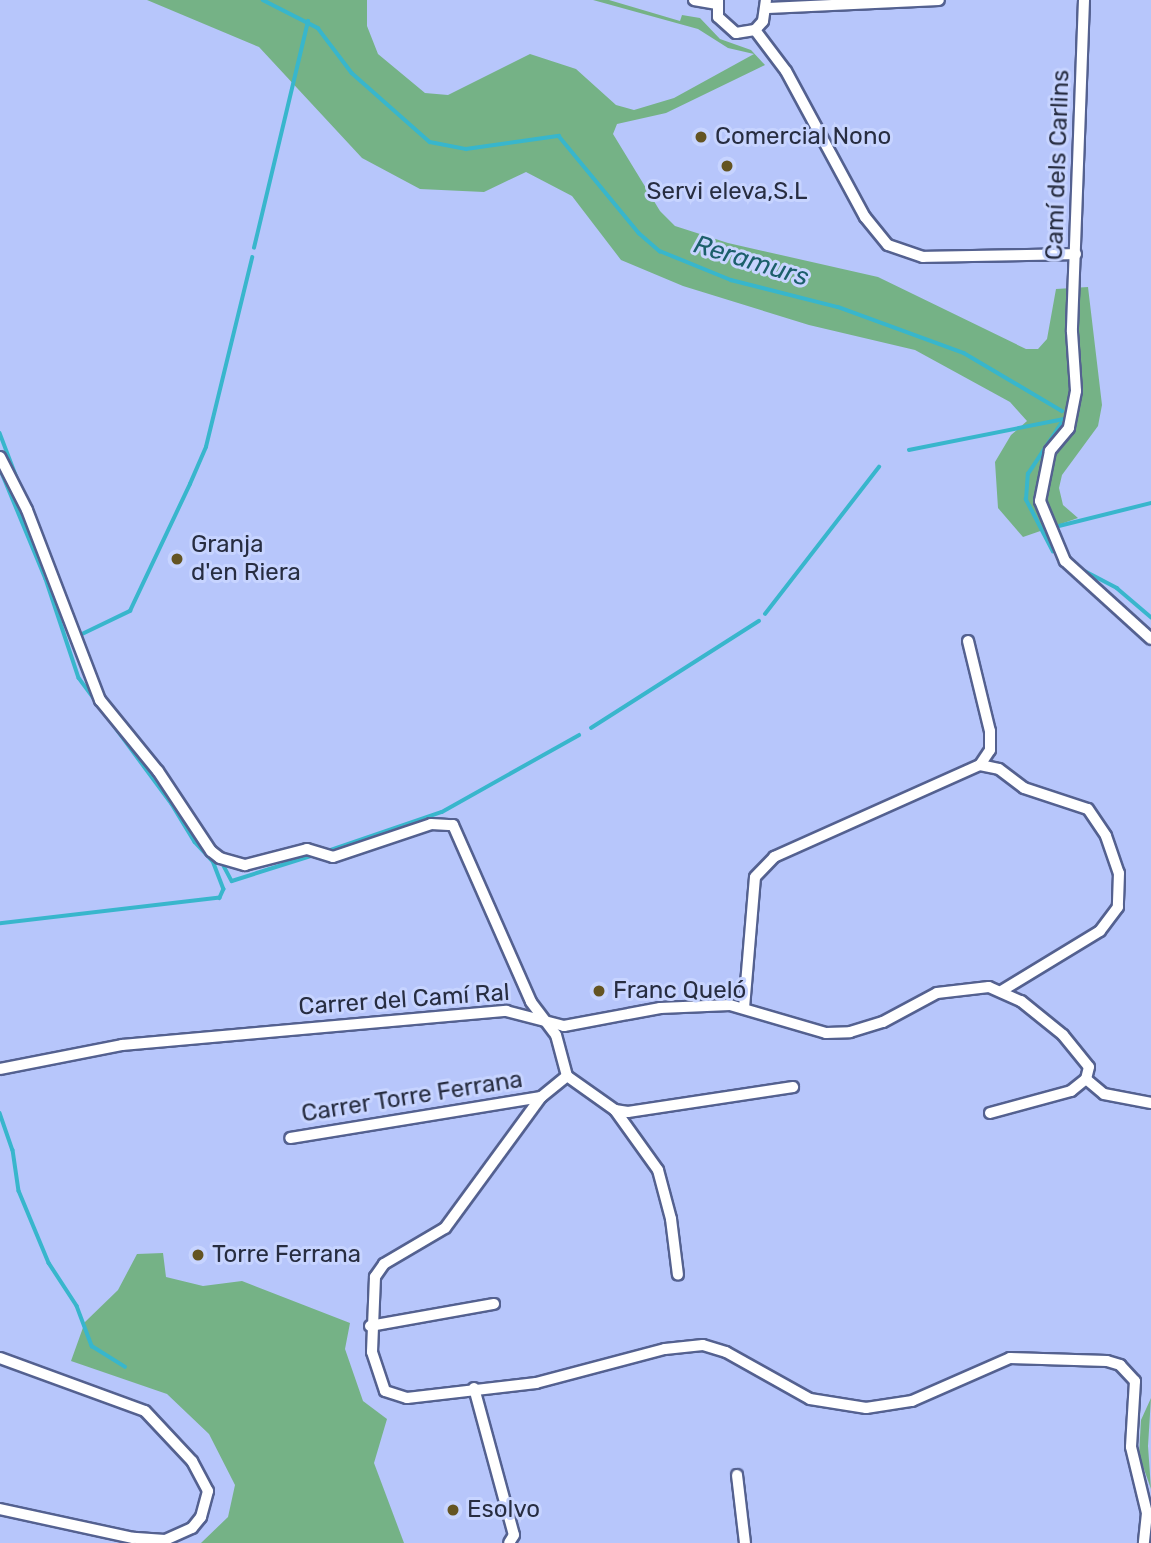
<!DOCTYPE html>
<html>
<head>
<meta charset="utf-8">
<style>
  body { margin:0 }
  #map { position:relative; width:1151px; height:1543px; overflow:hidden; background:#b7c6fb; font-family:Rubik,sans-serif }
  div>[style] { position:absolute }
  .green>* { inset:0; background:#75b286 }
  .stream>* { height:3.5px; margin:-1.75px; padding:0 1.75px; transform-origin:1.75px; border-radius:1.75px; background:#38b6cc }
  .roads { filter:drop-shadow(2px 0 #546190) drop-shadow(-2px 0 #546190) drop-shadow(0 2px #546190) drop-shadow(0 -2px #546190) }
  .minor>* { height:10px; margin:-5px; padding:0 5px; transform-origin:5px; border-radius:5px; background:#fff }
  .dots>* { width:19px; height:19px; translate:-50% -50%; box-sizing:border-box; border:4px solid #c7d4ff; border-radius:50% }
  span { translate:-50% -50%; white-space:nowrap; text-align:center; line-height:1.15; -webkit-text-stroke:6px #c7d4ff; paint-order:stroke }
  .poi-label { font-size:24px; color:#272d41 }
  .left { translate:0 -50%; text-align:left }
  .street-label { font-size:24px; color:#272d41 }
  .water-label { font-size:26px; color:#1c5f6b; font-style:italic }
</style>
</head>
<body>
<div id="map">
  <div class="green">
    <i style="clip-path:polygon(147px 0,367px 0,367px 26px,378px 54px,425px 93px,448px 95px,530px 54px,576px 69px,616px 105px,634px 110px,674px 98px,754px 54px,728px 48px,698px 29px,593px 0,609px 0,680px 21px,682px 15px,700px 18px,720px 39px,751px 50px,765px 65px,666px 113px,617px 124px,613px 134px,660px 211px,675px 226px,728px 243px,878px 277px,1026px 349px,1038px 349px,1047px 339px,1056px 289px,1088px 287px,1102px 405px,1098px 426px,1062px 475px,1059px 488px,1063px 505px,1078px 518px,1023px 537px,998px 508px,995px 462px,1011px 435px,1027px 421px,1010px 402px,915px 350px,809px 325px,683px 286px,621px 260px,572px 196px,526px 172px,484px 192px,420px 189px,362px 158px,259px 47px)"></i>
    <i style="clip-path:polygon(163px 1253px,166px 1277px,203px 1286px,242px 1281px,350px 1323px,345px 1349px,363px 1401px,387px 1419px,374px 1463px,404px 1543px,201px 1543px,228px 1517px,235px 1485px,209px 1434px,167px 1394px,71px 1361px,85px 1322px,118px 1290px,137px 1254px)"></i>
    <i style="clip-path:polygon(1151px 1398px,1148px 1446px,1151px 1489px,1139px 1455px,1141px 1420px)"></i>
  </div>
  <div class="stream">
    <i style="left:263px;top:0;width:62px;rotate:27deg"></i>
    <i style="left:318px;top:28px;width:56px;rotate:52.9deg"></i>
    <i style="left:352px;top:73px;width:104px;rotate:41.5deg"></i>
    <i style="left:430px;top:142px;width:37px;rotate:11deg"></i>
    <i style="left:466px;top:149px;width:94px;rotate:-8deg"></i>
    <i style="left:559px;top:136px;width:126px;rotate:50.5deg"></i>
    <i style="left:639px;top:233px;width:28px;rotate:41deg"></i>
    <i style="left:660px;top:251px;width:77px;rotate:22.2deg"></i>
    <i style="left:731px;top:280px;width:110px;rotate:14.2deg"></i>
    <i style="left:838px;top:307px;width:134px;rotate:20.1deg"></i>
    <i style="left:964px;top:353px;width:114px;rotate:30.6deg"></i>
    <i style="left:254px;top:248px;width:233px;rotate:-76.6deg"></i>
    <i style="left:0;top:433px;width:53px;rotate:69.2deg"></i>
    <i style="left:909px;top:450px;width:163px;rotate:-11.3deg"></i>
    <i style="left:0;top:468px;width:120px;rotate:67.5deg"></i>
    <i style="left:46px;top:579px;width:104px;rotate:71.6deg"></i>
    <i style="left:79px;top:678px;width:157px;rotate:53.6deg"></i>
    <i style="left:172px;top:804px;width:44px;rotate:58.8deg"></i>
    <i style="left:195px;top:842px;width:26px;rotate:47deg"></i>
    <i style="left:213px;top:861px;width:30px;rotate:69deg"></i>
    <i style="left:224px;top:889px;width:10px;rotate:114deg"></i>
    <i style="left:220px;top:898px;width:222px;rotate:173.3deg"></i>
    <i style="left:1055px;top:527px;width:99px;rotate:-14deg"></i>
    <i style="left:1053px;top:552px;width:59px;rotate:-117.4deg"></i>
    <i style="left:1026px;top:500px;width:26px;rotate:-86deg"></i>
    <i style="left:1028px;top:474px;width:60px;rotate:-56.6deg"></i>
    <i style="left:1081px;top:569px;width:41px;rotate:27.8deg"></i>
    <i style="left:1117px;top:588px;width:45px;rotate:40.5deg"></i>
    <i style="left:765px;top:614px;width:186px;rotate:-52.2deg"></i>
    <i style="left:78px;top:636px;width:58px;rotate:-25.7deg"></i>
    <i style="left:130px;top:611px;width:140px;rotate:-64.7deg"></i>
    <i style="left:190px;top:484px;width:40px;rotate:-66.6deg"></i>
    <i style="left:206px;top:447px;width:195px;rotate:-76.3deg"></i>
    <i style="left:591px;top:728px;width:199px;rotate:-32.5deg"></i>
    <i style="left:328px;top:851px;width:120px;rotate:-18.9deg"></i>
    <i style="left:442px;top:812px;width:157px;rotate:-29.3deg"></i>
    <i style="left:224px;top:866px;width:17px;rotate:62deg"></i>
    <i style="left:232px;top:881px;width:83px;rotate:-17.6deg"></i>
    <i style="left:0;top:1113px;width:39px;rotate:71deg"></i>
    <i style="left:13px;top:1150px;width:41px;rotate:81.7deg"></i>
    <i style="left:19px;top:1191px;width:78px;rotate:67.4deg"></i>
    <i style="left:49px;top:1263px;width:51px;rotate:56.9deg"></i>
    <i style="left:77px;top:1306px;width:43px;rotate:69.4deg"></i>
    <i style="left:92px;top:1346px;width:39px;rotate:32deg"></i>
  </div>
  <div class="roads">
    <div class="minor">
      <i style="left:694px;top:0;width:22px;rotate:10deg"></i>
      <i style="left:718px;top:0;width:17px;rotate:90deg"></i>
      <i style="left:718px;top:17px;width:24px;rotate:42deg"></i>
      <i style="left:736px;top:33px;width:19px;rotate:-9deg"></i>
      <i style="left:755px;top:30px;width:12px;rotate:-48deg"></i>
      <i style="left:763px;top:21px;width:21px;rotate:-82deg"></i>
      <i style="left:1084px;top:0;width:332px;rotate:92.1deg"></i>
      <i style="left:1072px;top:332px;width:59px;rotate:86.1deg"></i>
      <i style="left:1076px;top:391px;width:38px;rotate:101deg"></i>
      <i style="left:1069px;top:428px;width:30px;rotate:130deg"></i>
      <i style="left:1050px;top:451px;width:51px;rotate:101.3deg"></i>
      <i style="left:1040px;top:501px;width:65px;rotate:67.4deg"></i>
      <i style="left:1065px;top:561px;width:116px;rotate:42.2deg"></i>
      <i style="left:768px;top:8px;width:171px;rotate:-2.7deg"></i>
      <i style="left:755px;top:30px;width:51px;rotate:52.9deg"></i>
      <i style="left:786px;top:71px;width:166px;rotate:61.6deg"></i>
      <i style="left:865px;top:217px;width:36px;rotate:51deg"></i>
      <i style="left:888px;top:245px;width:37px;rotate:19deg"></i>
      <i style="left:923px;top:257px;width:153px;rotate:-1.1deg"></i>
      <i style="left:0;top:457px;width:59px;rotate:63deg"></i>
      <i style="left:27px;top:510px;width:204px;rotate:69deg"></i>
      <i style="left:100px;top:700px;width:92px;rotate:50.8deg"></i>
      <i style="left:158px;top:771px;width:96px;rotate:56.5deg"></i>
      <i style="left:211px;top:851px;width:11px;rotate:38deg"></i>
      <i style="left:220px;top:858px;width:26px;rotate:16deg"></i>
      <i style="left:245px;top:865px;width:64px;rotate:-14.5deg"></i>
      <i style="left:307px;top:849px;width:27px;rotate:17deg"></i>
      <i style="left:333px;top:857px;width:103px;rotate:-18.6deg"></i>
      <i style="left:431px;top:824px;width:22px;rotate:3deg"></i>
      <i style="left:453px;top:825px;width:193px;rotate:66.2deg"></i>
      <i style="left:531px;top:1002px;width:41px;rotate:52.9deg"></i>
      <i style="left:556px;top:1035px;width:42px;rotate:75deg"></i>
      <i style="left:567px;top:1076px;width:33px;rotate:141deg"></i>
      <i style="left:541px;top:1097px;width:254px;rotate:170.7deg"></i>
      <i style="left:968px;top:641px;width:93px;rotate:76.3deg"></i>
      <i style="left:990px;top:731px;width:19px;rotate:90deg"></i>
      <i style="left:990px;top:750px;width:18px;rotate:124deg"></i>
      <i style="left:744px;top:1008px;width:131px;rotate:-85.2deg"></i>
      <i style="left:755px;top:877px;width:28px;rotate:-46deg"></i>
      <i style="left:774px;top:857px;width:226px;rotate:-24.1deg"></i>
      <i style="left:980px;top:765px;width:19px;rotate:12deg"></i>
      <i style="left:999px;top:769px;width:31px;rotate:37deg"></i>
      <i style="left:1024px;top:788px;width:67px;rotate:18.2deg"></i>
      <i style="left:1088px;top:809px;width:32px;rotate:56deg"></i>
      <i style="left:1106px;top:836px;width:39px;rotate:71deg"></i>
      <i style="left:1119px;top:873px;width:34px;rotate:92deg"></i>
      <i style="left:1118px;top:907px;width:30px;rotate:127deg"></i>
      <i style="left:1100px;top:931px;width:114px;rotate:148.7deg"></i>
      <i style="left:0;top:1069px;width:124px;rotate:-11.1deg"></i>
      <i style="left:122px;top:1045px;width:386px;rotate:-5.1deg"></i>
      <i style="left:506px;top:1011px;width:60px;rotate:14.5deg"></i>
      <i style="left:564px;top:1026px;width:98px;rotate:-10.6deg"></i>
      <i style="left:660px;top:1008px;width:70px;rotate:-2.5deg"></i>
      <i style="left:730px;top:1005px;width:100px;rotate:16.3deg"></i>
      <i style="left:826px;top:1033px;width:24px;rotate:-2deg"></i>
      <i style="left:850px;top:1032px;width:34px;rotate:-17deg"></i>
      <i style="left:883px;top:1022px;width:61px;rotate:-28.2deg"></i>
      <i style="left:937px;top:993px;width:52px;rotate:-6.6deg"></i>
      <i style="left:989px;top:987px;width:35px;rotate:24deg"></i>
      <i style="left:1021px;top:1001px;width:54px;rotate:39deg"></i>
      <i style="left:1063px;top:1035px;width:41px;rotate:50.9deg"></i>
      <i style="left:1089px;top:1067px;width:12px;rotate:104deg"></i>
      <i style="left:1086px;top:1079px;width:23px;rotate:40deg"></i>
      <i style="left:1104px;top:1094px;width:48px;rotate:10.8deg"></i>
      <i style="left:567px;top:1076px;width:59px;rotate:35.3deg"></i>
      <i style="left:615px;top:1110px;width:13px;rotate:9deg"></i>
      <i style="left:628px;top:1112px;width:167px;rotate:-8.6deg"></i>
      <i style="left:541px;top:1097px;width:162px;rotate:126.2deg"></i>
      <i style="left:445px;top:1228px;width:71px;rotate:149.5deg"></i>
      <i style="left:384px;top:1264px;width:16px;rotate:125deg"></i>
      <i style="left:375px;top:1277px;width:75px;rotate:92.3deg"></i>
      <i style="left:372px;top:1352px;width:41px;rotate:71.6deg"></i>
      <i style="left:385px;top:1391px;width:23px;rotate:18deg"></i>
      <i style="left:407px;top:1398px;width:130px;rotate:-6.6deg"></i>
      <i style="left:536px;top:1383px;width:133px;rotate:-14.8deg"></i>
      <i style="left:665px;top:1349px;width:38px;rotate:-6deg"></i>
      <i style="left:703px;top:1345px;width:24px;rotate:17deg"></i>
      <i style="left:726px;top:1352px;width:96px;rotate:29.2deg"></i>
      <i style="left:810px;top:1399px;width:57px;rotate:9.1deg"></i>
      <i style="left:866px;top:1408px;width:47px;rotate:-8.7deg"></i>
      <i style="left:912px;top:1401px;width:107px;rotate:-23.7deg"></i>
      <i style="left:1010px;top:1358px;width:97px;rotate:1.8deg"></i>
      <i style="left:1107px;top:1361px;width:14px;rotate:17deg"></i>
      <i style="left:1120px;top:1365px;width:22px;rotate:47deg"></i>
      <i style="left:1135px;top:1381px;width:66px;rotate:93.5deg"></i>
      <i style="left:1131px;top:1447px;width:68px;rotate:76.4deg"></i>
      <i style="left:1147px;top:1513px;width:30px;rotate:96deg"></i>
      <i style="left:615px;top:1110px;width:74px;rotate:54.4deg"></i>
      <i style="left:658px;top:1170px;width:51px;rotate:75.1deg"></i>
      <i style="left:671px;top:1219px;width:56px;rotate:82.9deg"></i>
      <i style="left:990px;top:1113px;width:84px;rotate:-15.2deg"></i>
      <i style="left:1071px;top:1091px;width:19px;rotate:-39deg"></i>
      <i style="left:370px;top:1326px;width:126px;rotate:-10.1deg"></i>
      <i style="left:0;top:1358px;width:154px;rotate:20.1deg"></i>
      <i style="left:145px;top:1411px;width:69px;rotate:46.8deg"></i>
      <i style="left:192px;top:1461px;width:34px;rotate:62deg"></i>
      <i style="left:208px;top:1491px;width:27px;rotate:105deg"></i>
      <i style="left:201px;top:1517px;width:14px;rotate:129deg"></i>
      <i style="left:192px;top:1528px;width:30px;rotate:156deg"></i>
      <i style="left:165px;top:1540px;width:32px;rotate:-176deg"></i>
      <i style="left:133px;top:1538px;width:136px;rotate:-167.7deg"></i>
      <i style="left:474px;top:1388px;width:152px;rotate:74.8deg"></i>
      <i style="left:514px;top:1535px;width:9px;rotate:122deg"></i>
      <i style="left:737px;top:1475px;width:68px;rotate:83.3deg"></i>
    </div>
  </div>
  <div class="dots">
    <i style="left:701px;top:137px;background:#645422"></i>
    <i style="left:727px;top:166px;background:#645422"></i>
    <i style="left:177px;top:559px;background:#645422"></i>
    <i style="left:599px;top:991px;background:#645422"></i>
    <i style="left:198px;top:1255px;background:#645422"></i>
    <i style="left:453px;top:1510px;background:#645422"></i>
  </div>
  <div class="poi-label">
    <span class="left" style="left:715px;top:137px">Comercial Nono</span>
    <span style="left:727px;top:192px">Servi eleva,S.L</span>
    <span class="left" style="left:191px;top:559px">Granja<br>d'en Riera</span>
    <span class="left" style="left:613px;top:991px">Franc Queló</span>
    <span class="left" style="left:212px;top:1255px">Torre Ferrana</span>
    <span class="left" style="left:467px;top:1510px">Esolvo</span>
  </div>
  <div class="street-label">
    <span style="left:1058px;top:165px;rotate:-88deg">Camí dels Carlins</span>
    <span style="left:404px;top:1000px;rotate:-4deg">Carrer del Camí Ral</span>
    <span style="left:412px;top:1097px;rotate:-9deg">Carrer Torre Ferrana</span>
  </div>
  <div class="water-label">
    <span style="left:751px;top:261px;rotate:17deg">Reramurs</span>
  </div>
</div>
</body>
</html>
